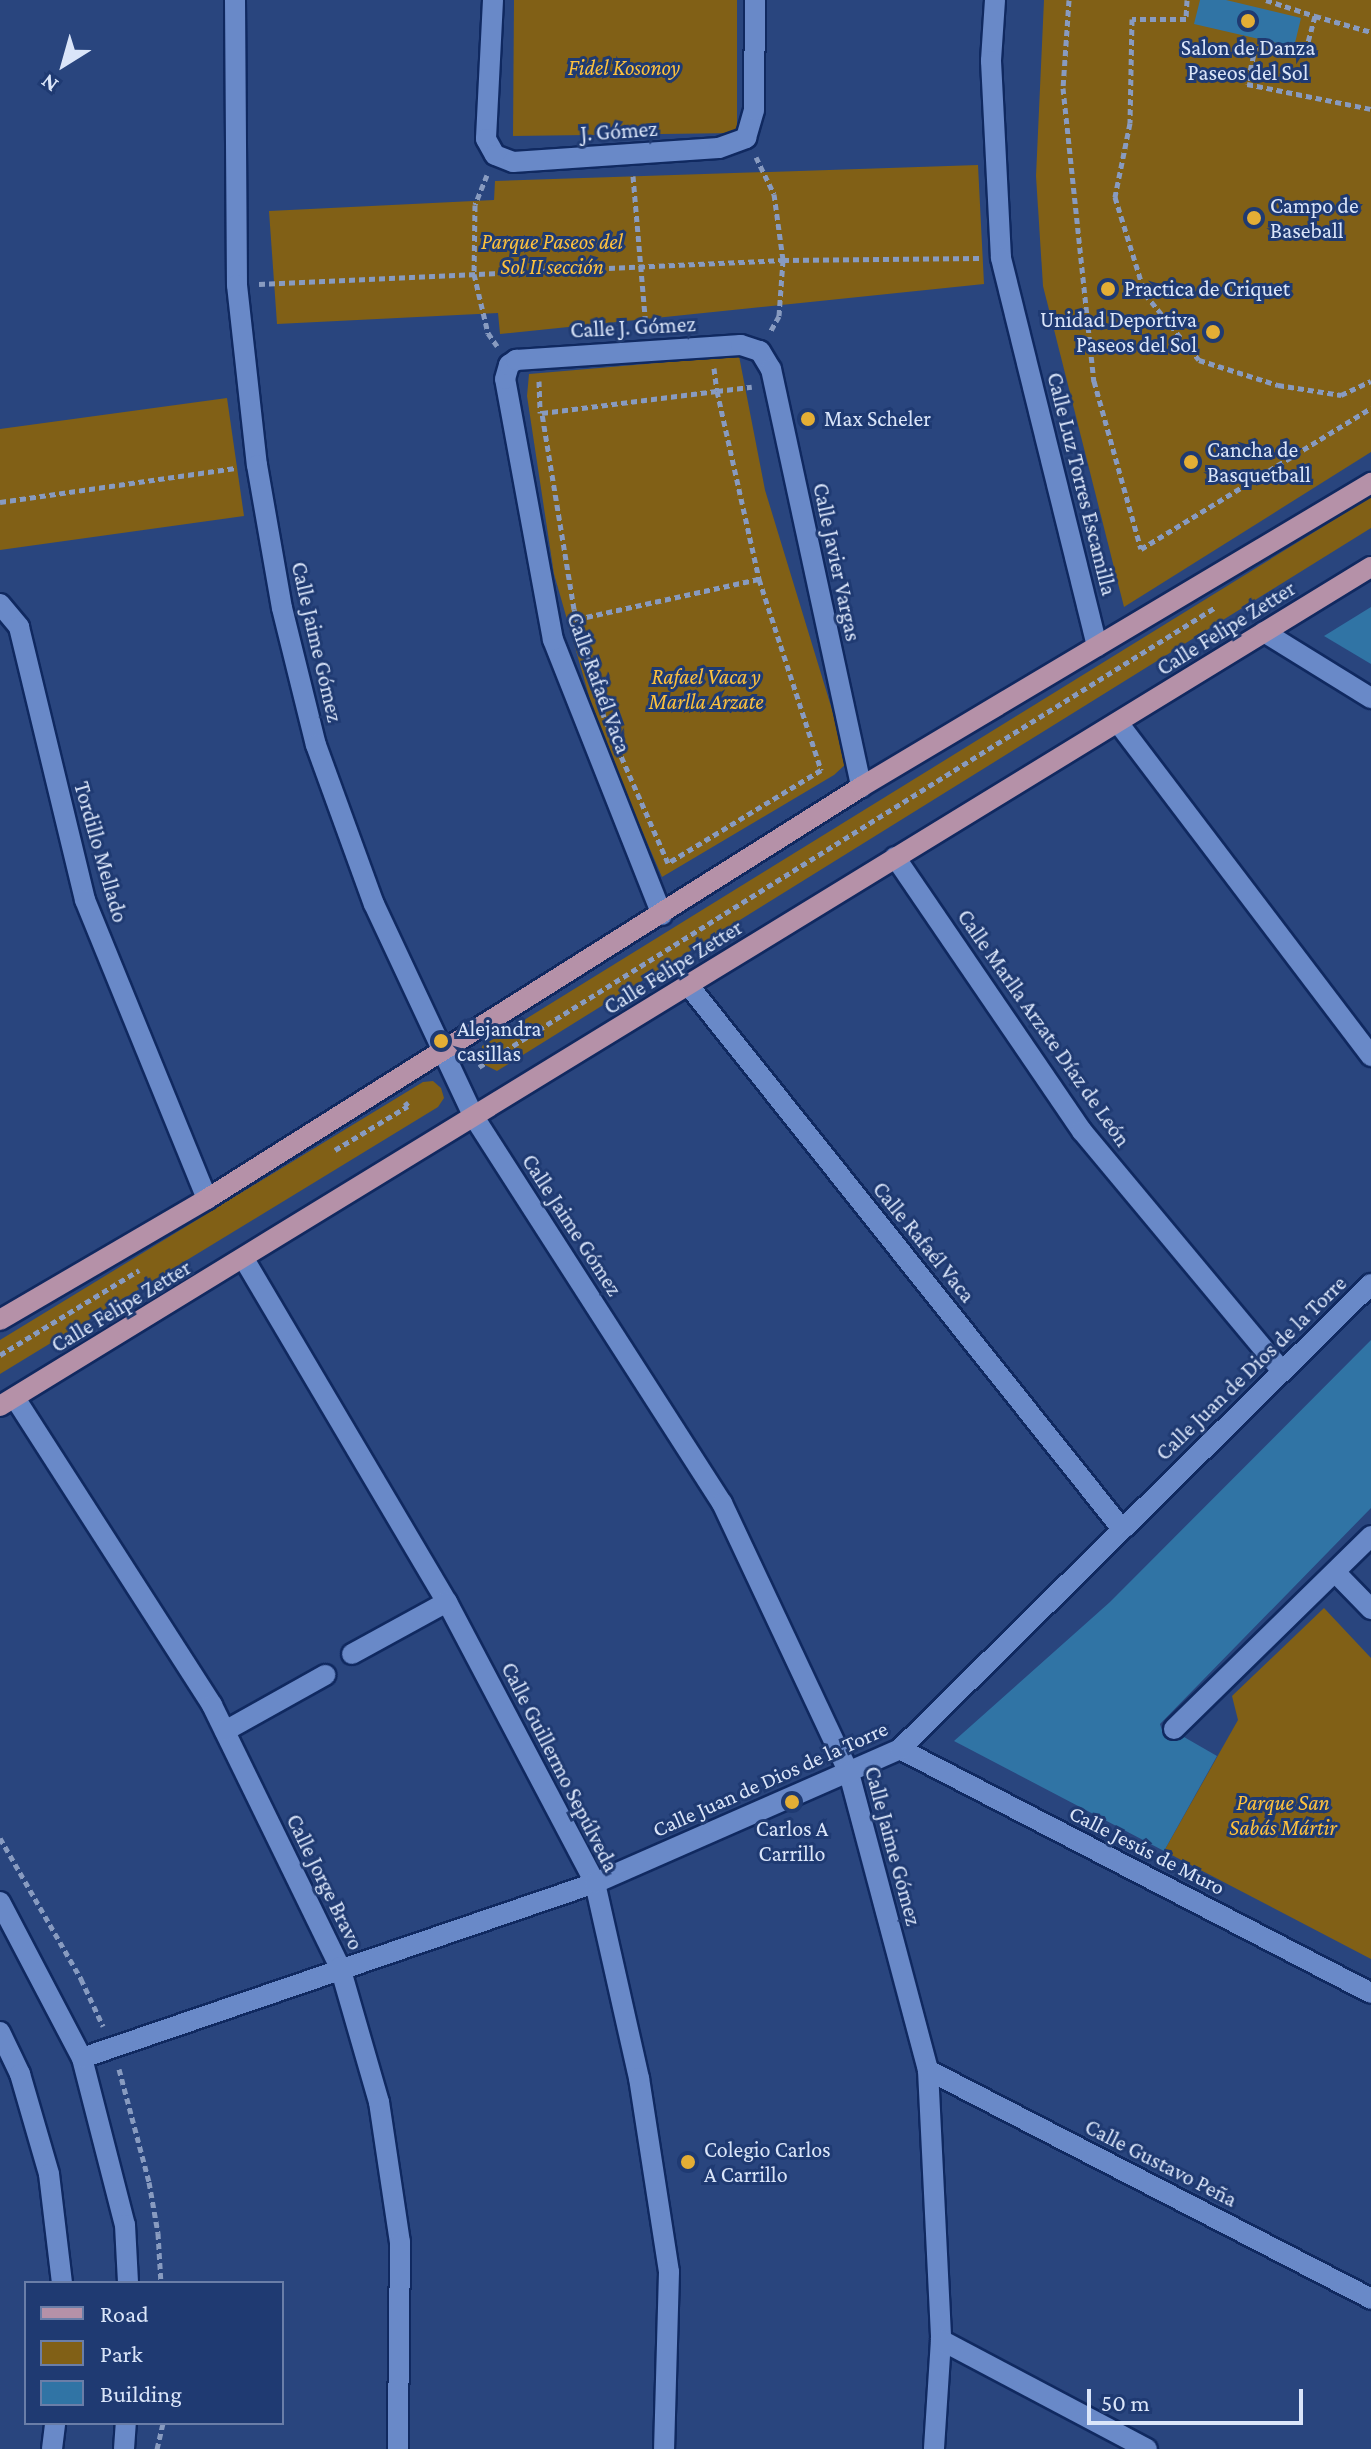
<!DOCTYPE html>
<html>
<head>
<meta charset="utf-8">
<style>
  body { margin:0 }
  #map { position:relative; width:1371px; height:2449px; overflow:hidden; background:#29457e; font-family:"Crimson Pro",serif }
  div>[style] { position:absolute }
  .green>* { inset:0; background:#816016 }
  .building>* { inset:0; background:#3074a5 }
  .path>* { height:5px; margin-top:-2.5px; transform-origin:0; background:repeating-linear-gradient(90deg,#889bc0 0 6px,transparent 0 10px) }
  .roads { filter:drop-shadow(2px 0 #102960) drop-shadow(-2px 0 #102960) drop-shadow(0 2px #102960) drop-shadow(0 -2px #102960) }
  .minor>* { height:20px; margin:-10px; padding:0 10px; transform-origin:10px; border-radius:10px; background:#6989c8 }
  .major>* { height:20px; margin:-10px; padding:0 10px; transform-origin:10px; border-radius:10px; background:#b591a8 }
  .dots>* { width:22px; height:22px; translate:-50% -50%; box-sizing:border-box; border:4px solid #1f3a72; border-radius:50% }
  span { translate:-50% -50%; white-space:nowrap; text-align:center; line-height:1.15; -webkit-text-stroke:6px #1f3a72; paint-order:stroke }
  .poi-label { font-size:22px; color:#dae5f9 }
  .left { translate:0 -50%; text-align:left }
  .right { translate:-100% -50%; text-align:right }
  .park-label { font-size:22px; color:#fdc13d; font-style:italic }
  .street-label { font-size:22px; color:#dae5f9 }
  .legend { position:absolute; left:24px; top:2281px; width:260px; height:144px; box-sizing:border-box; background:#1f3a72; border:2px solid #6a7ea8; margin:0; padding:10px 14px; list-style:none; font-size:24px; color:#dae5f9 }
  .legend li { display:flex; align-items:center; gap:16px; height:40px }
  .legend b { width:40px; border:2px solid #6a7ea8 }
  .north { position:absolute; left:24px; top:24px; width:80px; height:80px; -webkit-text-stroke:6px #1f3a72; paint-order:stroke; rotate:217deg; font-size:22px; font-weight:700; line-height:32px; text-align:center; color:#dae5f9 }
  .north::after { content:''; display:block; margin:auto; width:28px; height:36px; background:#dae5f9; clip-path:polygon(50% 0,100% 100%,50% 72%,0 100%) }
  .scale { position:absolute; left:1087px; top:2389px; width:216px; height:36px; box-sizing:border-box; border:4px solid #dae5f9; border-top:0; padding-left:10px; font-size:24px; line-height:28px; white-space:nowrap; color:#dae5f9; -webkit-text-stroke:6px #1f3a72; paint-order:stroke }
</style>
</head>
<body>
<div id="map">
  <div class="green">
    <i style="clip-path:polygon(514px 0,737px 0,737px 133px,513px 136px)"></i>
    <i style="clip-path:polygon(1044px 0,1371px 0,1371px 452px,1124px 607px,1043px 286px,1036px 176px)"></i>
    <i style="clip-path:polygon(978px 165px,984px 284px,500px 334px,498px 313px,277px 324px,269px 211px,494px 200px,495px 181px)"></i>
    <i style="clip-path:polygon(739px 356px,765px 490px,848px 762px,834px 775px,662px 877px,599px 731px,554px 574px,527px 396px,529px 374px)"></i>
    <i style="clip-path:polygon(227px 398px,244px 516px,0 550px,0 429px)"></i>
    <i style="clip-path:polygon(1371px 497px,1371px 528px,497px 1071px,481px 1063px,482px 1046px)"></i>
    <i style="clip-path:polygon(433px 1081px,441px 1088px,444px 1098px,438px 1107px,0 1374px,0 1340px,423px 1082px)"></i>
    <i style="clip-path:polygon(1324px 1608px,1371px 1658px,1371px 1959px,1164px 1851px,1238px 1720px,1232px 1696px)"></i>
  </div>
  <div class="building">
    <i style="clip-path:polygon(1200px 0,1226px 0,1301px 18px,1294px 47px,1194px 24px)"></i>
    <i style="clip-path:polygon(1371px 607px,1371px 664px,1324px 636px)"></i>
    <i style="clip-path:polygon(1371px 1340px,1371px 1508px,1160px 1724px,1164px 1737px,1170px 1741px,1184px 1737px,1217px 1756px,1164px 1851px,954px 1741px,1110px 1602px)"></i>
  </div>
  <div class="path">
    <i style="left:1069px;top:0;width:88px;rotate:93.9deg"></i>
    <i style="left:1063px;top:88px;width:295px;rotate:84deg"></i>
    <i style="left:1094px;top:381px;width:174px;rotate:74.4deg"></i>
    <i style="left:1141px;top:549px;width:270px;rotate:-31.5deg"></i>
    <i style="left:1187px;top:0;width:19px;rotate:93deg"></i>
    <i style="left:1186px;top:19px;width:54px;rotate:180deg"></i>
    <i style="left:1132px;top:19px;width:104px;rotate:91.1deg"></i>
    <i style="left:1130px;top:123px;width:76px;rotate:101.5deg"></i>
    <i style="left:1115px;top:197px;width:102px;rotate:72.8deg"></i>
    <i style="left:1145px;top:294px;width:85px;rotate:50.7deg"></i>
    <i style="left:1199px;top:360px;width:83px;rotate:17.6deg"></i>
    <i style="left:1278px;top:385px;width:64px;rotate:9deg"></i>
    <i style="left:1341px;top:395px;width:33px;rotate:-25deg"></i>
    <i style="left:1266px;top:0;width:52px;rotate:18.1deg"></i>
    <i style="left:1315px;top:16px;width:38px;rotate:105deg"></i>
    <i style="left:1305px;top:53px;width:50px;rotate:-170.7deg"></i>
    <i style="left:1256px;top:45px;width:40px;rotate:103deg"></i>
    <i style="left:1247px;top:84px;width:126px;rotate:11.4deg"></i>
    <i style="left:1315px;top:16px;width:58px;rotate:15.9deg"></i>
    <i style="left:756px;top:157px;width:41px;rotate:64.1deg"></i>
    <i style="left:774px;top:194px;width:67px;rotate:82.2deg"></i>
    <i style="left:783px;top:260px;width:56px;rotate:94.1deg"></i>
    <i style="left:779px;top:316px;width:18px;rotate:119deg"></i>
    <i style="left:487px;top:175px;width:32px;rotate:112deg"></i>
    <i style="left:475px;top:205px;width:69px;rotate:90.8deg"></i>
    <i style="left:474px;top:274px;width:61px;rotate:76.7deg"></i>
    <i style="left:488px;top:333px;width:16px;rotate:55deg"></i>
    <i style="left:633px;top:176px;width:154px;rotate:85.1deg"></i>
    <i style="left:259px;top:284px;width:525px;rotate:-2.62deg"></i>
    <i style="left:783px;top:260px;width:197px;rotate:-0.6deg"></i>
    <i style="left:714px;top:368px;width:23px;rotate:83deg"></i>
    <i style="left:717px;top:391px;width:35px;rotate:-7deg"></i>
    <i style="left:539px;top:381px;width:32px;rotate:88deg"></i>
    <i style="left:717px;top:391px;width:193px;rotate:77.4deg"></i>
    <i style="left:759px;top:579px;width:201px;rotate:72deg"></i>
    <i style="left:821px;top:770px;width:179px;rotate:148.7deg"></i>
    <i style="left:668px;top:863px;width:159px;rotate:-113.7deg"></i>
    <i style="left:604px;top:717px;width:112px;rotate:-105.5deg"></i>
    <i style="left:574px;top:609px;width:199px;rotate:-99.3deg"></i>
    <i style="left:542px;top:413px;width:176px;rotate:-7.2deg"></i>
    <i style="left:0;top:502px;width:238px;rotate:-8.2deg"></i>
    <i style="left:577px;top:619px;width:186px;rotate:-12.4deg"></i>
    <i style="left:479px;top:1067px;width:867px;rotate:-31.98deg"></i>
    <i style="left:335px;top:1150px;width:85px;rotate:-31.1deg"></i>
    <i style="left:408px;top:1106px;width:5px;rotate:-127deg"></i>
    <i style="left:0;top:1355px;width:163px;rotate:-31.4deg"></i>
    <i style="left:0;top:1838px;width:163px;rotate:60.1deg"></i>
    <i style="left:81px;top:1979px;width:52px;rotate:64.9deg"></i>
    <i style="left:119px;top:2069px;width:117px;rotate:75.1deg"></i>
    <i style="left:149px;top:2182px;width:52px;rotate:80deg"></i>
    <i style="left:158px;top:2233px;width:50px;rotate:86.6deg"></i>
    <i style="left:157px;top:2449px;width:27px;rotate:-77deg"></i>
  </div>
  <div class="roads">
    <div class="minor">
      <i style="left:235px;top:0;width:285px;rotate:89.6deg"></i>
      <i style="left:237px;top:285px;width:181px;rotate:83.7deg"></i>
      <i style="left:257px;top:465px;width:145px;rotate:80.1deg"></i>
      <i style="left:282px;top:608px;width:141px;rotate:76.1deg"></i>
      <i style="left:316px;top:745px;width:169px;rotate:70deg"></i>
      <i style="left:374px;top:904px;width:235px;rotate:64.9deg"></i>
      <i style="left:474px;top:1117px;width:459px;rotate:57.3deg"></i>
      <i style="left:722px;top:1503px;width:298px;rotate:64.8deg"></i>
      <i style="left:849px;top:1773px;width:307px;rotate:75.1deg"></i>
      <i style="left:928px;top:2070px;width:270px;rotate:87.2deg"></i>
      <i style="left:941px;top:2340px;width:109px;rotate:93.7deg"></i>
      <i style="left:493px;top:0;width:139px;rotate:92.9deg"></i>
      <i style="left:486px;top:139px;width:18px;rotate:61deg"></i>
      <i style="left:495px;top:155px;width:19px;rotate:21deg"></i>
      <i style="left:513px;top:162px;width:206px;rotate:-3.9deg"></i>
      <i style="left:719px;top:148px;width:29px;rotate:-20deg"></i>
      <i style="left:746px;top:138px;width:29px;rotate:-74deg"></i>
      <i style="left:754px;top:110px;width:110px;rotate:-89.5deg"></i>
      <i style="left:995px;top:0;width:61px;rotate:93.8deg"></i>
      <i style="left:991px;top:61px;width:197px;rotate:87.1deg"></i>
      <i style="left:1001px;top:258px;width:400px;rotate:76.1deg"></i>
      <i style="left:0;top:604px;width:30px;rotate:50deg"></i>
      <i style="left:19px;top:627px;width:281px;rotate:76.4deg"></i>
      <i style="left:85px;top:900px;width:323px;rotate:67.8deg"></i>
      <i style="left:1264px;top:632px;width:126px;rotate:31.7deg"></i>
      <i style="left:1119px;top:724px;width:417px;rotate:52.8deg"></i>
      <i style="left:895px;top:857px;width:332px;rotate:55.7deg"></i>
      <i style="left:1082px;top:1131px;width:311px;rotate:50.2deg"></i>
      <i style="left:662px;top:915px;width:296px;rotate:-111.6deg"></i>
      <i style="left:553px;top:640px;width:265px;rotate:-100.4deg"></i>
      <i style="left:505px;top:379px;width:15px;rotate:-74deg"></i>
      <i style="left:509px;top:365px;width:9px;rotate:-36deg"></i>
      <i style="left:516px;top:360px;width:225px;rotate:-3.8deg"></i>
      <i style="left:741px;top:345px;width:20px;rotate:18deg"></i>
      <i style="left:760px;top:351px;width:21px;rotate:59deg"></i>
      <i style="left:771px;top:369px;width:428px;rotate:77.8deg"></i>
      <i style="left:689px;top:986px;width:695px;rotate:51.43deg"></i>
      <i style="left:244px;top:1259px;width:399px;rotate:59.4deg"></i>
      <i style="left:447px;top:1602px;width:318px;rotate:62.2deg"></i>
      <i style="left:595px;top:1883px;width:200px;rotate:77.3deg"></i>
      <i style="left:639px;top:2078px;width:196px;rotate:81.2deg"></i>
      <i style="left:669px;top:2272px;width:177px;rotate:91.6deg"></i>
      <i style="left:15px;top:1398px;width:365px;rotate:57.3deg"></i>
      <i style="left:212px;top:1705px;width:292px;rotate:64deg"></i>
      <i style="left:340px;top:1967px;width:141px;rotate:73.9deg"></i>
      <i style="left:379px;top:2102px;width:142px;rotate:81.5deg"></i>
      <i style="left:400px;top:2242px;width:207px;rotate:90.6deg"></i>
      <i style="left:1335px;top:1572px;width:52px;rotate:45.8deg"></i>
      <i style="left:352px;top:1654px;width:108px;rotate:-28.7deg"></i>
      <i style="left:1174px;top:1729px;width:276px;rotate:-44.4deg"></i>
      <i style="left:225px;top:1731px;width:115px;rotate:-29.2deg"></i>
      <i style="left:900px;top:1749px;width:530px;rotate:27.39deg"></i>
      <i style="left:0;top:1902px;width:176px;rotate:62.3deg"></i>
      <i style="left:82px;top:2058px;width:172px;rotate:75.6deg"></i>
      <i style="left:125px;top:2225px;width:58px;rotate:87deg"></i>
      <i style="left:0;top:2032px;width:47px;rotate:64.5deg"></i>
      <i style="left:20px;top:2074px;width:104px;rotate:73.8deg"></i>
      <i style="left:49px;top:2174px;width:110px;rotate:83.2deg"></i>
      <i style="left:82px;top:2058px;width:542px;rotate:-18.84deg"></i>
      <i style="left:595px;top:1883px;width:333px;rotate:-23.7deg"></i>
      <i style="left:900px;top:1749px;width:662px;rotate:-44.63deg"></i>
      <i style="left:928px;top:2070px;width:499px;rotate:27.3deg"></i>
      <i style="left:941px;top:2340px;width:233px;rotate:27.9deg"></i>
      <i style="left:52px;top:2449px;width:26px;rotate:-83deg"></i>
      <i style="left:124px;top:2449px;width:26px;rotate:-86deg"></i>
    </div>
    <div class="major">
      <i style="left:0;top:1320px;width:240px;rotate:-30.3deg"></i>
      <i style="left:207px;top:1199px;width:773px;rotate:-32.21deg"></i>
      <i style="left:861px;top:787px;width:594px;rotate:-30.8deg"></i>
      <i style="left:0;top:1406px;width:1607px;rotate:-31.47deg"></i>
    </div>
  </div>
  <div class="dots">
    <i style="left:1248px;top:21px;background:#e4ae35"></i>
    <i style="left:1254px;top:218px;background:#e4ae35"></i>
    <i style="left:1108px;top:289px;background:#e4ae35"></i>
    <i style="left:1213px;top:332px;background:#e4ae35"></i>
    <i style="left:808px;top:419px;background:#e4ae35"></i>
    <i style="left:1191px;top:462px;background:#e4ae35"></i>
    <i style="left:441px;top:1041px;background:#e4ae35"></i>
    <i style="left:792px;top:1802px;background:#e4ae35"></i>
    <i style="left:688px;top:2162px;background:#e4ae35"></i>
  </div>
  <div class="poi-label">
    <span style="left:1248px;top:60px">Salon de Danza<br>Paseos del Sol</span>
    <span class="left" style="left:1270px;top:218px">Campo de<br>Baseball</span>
    <span class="left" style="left:1124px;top:289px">Practica de Criquet</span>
    <span class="right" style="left:1197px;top:332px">Unidad Deportiva<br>Paseos del Sol</span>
    <span class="left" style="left:824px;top:419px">Max Scheler</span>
    <span class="left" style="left:1207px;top:462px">Cancha de<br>Basquetball</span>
    <span class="left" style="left:457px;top:1041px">Alejandra<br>casillas</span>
    <span style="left:792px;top:1841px">Carlos A<br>Carrillo</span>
    <span class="left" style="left:704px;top:2162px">Colegio Carlos<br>A Carrillo</span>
  </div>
  <div class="park-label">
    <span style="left:624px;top:68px">Fidel Kosonoy</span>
    <span style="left:552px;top:254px">Parque Paseos del<br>Sol II sección</span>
    <span style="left:706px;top:689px">Rafael Vaca y<br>Marlla Arzate</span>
    <span style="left:1283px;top:1815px">Parque San<br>Sabás Mártir</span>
  </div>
  <div class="street-label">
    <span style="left:619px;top:131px;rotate:-4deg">J. Gómez</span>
    <span style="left:633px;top:327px;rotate:-3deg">Calle J. Gómez</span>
    <span style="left:1082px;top:484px;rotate:76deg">Calle Luz Torres Escamilla</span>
    <span style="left:837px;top:562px;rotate:78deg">Calle Javier Vargas</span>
    <span style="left:1226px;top:628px;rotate:-32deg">Calle Felipe Zetter</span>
    <span style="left:317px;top:642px;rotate:77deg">Calle Jaime Gómez</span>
    <span style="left:599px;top:683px;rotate:70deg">Calle Rafaél Vaca</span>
    <span style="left:101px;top:852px;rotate:74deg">Tordillo Mellado</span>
    <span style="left:673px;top:967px;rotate:-32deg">Calle Felipe Zetter</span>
    <span style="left:1044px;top:1028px;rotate:55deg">Calle Marlla Arzate Díaz de León</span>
    <span style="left:572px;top:1225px;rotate:57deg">Calle Jaime Gómez</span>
    <span style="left:924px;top:1242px;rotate:51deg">Calle Rafaél Vaca</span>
    <span style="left:121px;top:1306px;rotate:-31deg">Calle Felipe Zetter</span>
    <span style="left:1251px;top:1368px;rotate:-44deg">Calle Juan de Dios de la Torre</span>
    <span style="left:560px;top:1767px;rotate:63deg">Calle Guillermo Sepúlveda</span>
    <span style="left:770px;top:1779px;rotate:-24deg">Calle Juan de Dios de la Torre</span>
    <span style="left:893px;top:1846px;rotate:75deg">Calle Jaime Gómez</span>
    <span style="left:1147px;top:1850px;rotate:27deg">Calle Jesús de Muro</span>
    <span style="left:325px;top:1882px;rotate:64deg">Calle Jorge Bravo</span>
    <span style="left:1161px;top:2163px;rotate:27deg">Calle Gustavo Peña</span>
  </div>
  <ul class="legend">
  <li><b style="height:10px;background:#b591a8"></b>Road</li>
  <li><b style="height:22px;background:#816016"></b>Park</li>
  <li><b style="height:22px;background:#3074a5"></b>Building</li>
  </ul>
  <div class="north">N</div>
  <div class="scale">50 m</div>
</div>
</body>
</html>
